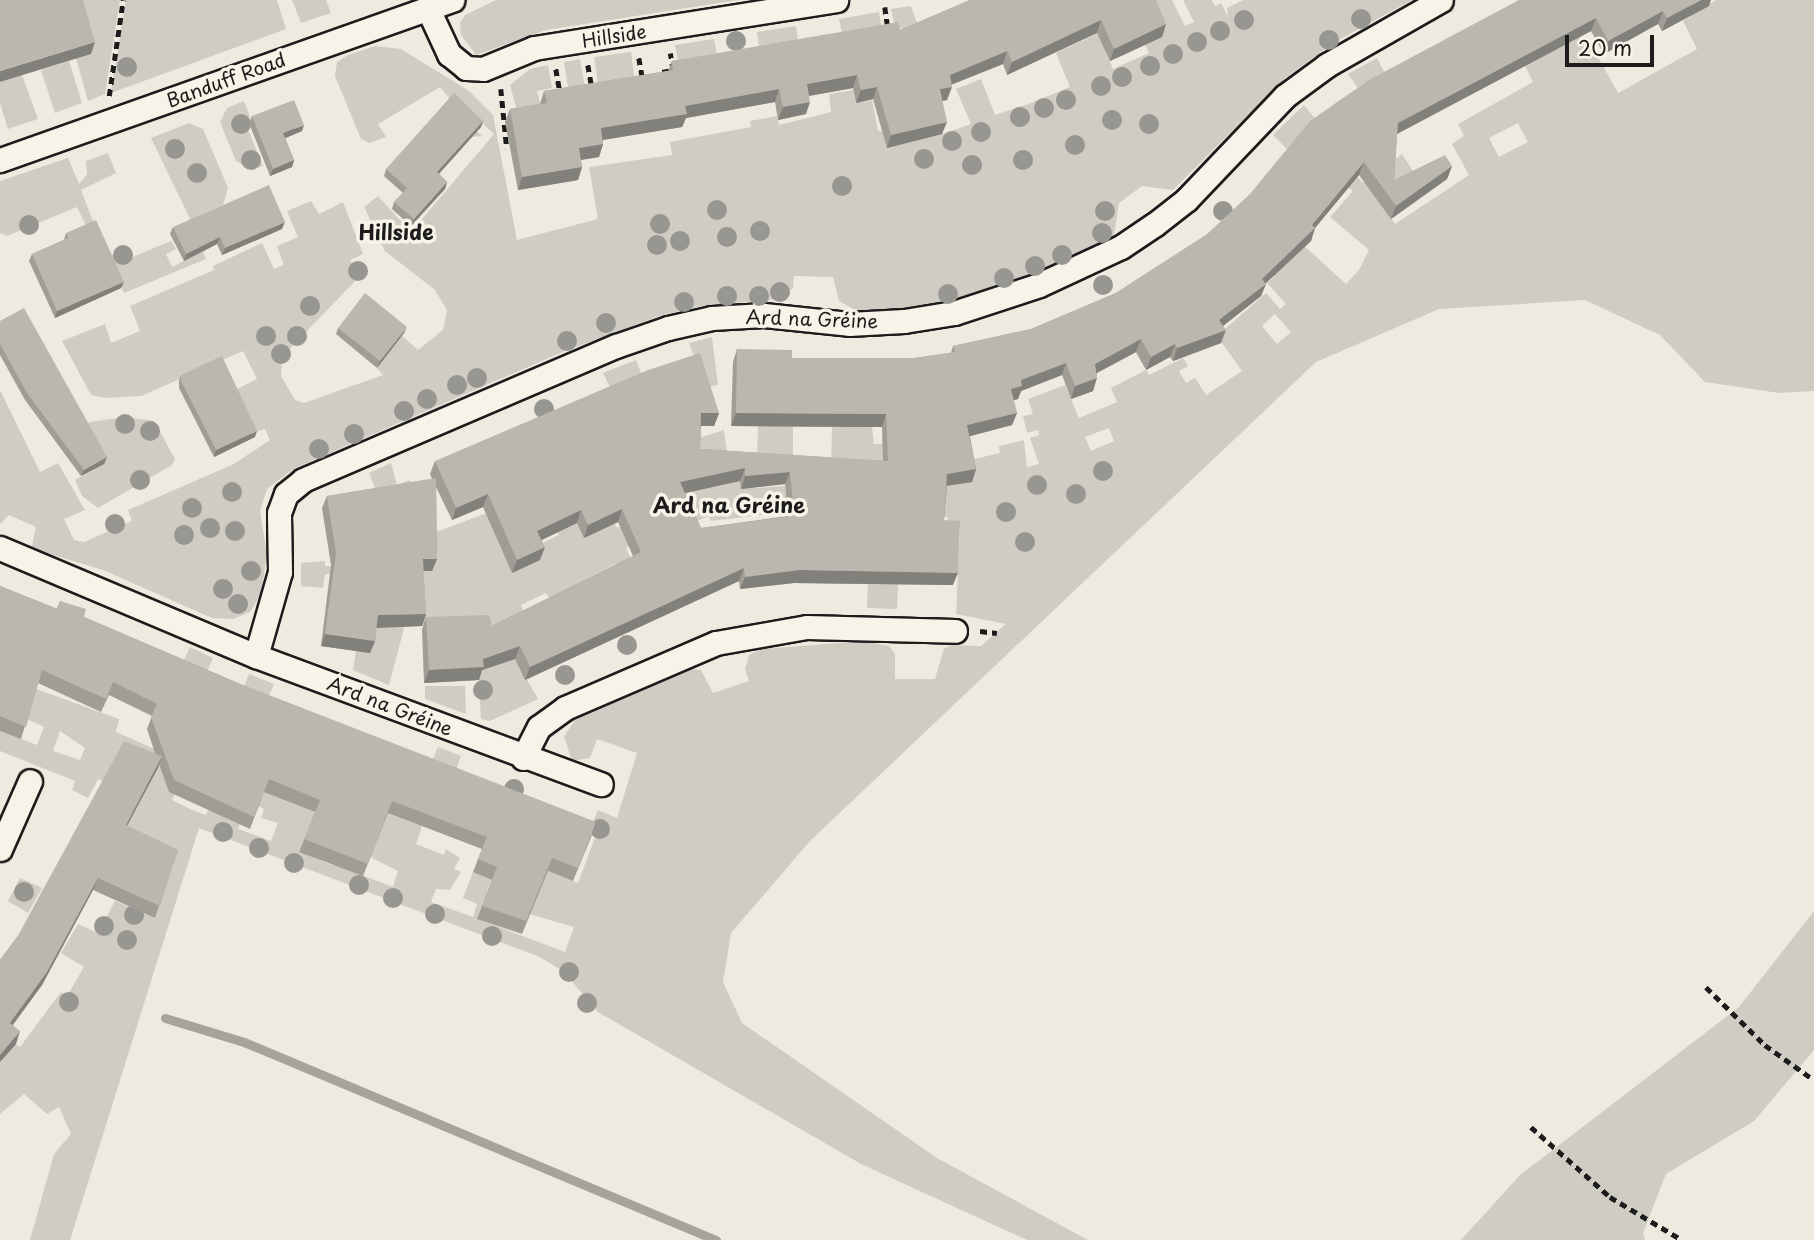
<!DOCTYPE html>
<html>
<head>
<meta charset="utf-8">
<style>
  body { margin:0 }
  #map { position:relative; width:1814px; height:1240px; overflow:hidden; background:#eeeae0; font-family:"Playpen Sans",sans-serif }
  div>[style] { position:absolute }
  .green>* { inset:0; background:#cfccc3 }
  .stream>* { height:9px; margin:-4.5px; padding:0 4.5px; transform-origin:4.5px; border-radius:4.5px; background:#a6a39d }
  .path>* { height:4.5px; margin-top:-2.25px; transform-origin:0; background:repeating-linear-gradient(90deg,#1c1c1c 0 7px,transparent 0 12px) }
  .roads { filter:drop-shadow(2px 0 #1c1c1c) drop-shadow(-2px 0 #1c1c1c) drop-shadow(0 2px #1c1c1c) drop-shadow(0 -2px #1c1c1c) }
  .minor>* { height:23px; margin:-11.5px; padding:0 11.5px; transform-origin:11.5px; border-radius:11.5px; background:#f7f3e8 }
  .trees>* { width:20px; height:20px; margin:-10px; border-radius:50%; background:#989690 }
  .wall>* { inset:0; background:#a09d96 }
  .shaded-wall>* { inset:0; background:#82807a }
  .building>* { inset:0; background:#bab7af }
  span { translate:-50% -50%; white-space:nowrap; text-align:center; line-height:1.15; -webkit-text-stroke:7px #f7f3e8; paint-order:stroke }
  .street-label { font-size:19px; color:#1c1c1c }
  .neighbourhood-label { font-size:21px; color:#1c1c1c; font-weight:700 }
  .scale { position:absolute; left:1565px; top:35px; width:89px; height:32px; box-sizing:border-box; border:4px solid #1c1c1c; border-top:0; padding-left:9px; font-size:21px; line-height:24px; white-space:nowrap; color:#1c1c1c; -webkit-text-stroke:5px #f7f3e8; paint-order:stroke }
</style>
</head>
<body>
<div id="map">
  <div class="green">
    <i style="clip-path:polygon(75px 0,120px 0,105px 94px,88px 101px,76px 58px)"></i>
    <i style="clip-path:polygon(126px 0,277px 0,286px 29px,111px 93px)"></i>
    <i style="clip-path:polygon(292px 0,326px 0,331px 13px,301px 23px)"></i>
    <i style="clip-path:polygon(496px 0,738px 0,546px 30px,476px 55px,461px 35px,460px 23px,465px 15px)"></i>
    <i style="clip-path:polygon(evenodd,1138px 0,1172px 0,1185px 26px,1194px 22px,1183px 0,1212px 0,1215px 6px,1221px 3px,1228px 17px,1227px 8px,1243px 0,1412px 0,1335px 42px,1285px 78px,1173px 190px,1142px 186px,1119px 203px,1114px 235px,1039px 273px,968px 298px,902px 310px,859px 312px,839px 301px,833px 277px,794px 276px,793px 288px,778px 299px,701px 306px,662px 315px,565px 351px,295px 468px,267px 489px,260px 511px,267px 554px,261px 594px,250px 612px,233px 619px,212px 618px,103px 570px,37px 550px,32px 546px,36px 527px,9px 515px,0 524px,0 390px,40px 472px,58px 463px,85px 510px,64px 519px,74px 540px,84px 542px,132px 521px,128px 510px,234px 464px,270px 440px,265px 429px,256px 432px,237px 389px,257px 379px,243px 351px,141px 396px,106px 398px,91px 395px,62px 341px,105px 324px,111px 343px,140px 331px,130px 306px,214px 270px,213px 266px,262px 243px,274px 269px,284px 265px,277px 246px,298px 237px,287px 211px,311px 201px,319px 214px,343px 202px,363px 254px,350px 260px,359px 277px,282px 357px,281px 376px,295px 400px,304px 403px,383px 375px,377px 368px,402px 336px,418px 350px,443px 330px,447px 310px,435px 290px,385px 251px,364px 207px,378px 196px,407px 228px,417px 225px,494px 134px,482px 123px,475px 130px,482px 136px,458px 138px,450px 99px,440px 87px,378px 124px,386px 137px,369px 143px,361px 139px,335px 76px,337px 62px,348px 55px,375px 46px,401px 49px,469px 91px,493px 115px,517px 240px,598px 219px,589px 167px,672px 155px,670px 142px,751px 127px,750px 121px,777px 116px,779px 125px,831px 112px,829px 94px,853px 90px,856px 103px,872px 100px,878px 131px,942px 134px,971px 124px,956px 89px,981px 79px,995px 115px,1031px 103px,1070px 87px,1056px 53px,1105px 30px,1138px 0,1145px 45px,1149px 53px,1113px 69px,1106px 52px,1117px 46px,1122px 56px,1145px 45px)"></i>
    <i style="clip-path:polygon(evenodd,1716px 0,1814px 0,1814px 391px,1779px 393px,1705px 382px,1660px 335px,1585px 300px,1439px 309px,1316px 362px,810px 841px,731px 933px,723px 982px,742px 1023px,937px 1158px,1088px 1240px,1027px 1240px,861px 1164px,598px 1012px,564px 972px,540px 957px,199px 828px,70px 1240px,30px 1240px,54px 1154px,71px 1134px,59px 1107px,47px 1114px,24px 1094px,0 1114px,0 1062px,16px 1044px,20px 1047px,61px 992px,67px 996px,84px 967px,61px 953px,78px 924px,98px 933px,115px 901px,155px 918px,174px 863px,121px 836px,142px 797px,98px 779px,88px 798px,72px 790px,75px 781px,0 751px,0 731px,37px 745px,44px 727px,27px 719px,6px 678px,119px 719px,116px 732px,157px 750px,184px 775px,172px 800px,192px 810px,206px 815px,225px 766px,257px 780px,238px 829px,271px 841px,278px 823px,261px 818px,264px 809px,258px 806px,273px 773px,304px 807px,315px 812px,299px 851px,331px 865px,388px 812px,422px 826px,416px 844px,444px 855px,446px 849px,460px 858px,454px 869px,461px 872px,450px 890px,436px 889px,431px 902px,473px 917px,477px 904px,463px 898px,473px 872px,492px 880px,487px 890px,492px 892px,536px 897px,548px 871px,578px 883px,596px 835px,589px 831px,598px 810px,617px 818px,637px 753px,597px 739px,590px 758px,572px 761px,564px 736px,575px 720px,693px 669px,701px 670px,713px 693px,749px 681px,745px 669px,749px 655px,761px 649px,864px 641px,889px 646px,895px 654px,895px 679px,935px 679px,944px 649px,952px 645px,981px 646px,1006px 624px,956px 614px,960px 529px,948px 529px,948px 517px,925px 517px,831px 471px,832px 427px,872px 427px,874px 444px,892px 443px,970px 460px,1000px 453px,999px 446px,1024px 440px,1027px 467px,1039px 464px,1030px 438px,1039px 435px,1038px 430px,1027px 433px,1023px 416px,1033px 414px,1028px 399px,1065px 385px,1079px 418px,1117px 402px,1111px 388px,1146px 370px,1149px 375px,1183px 358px,1188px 366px,1179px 371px,1186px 383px,1195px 378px,1206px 395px,1242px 371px,1217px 336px,1266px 293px,1280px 309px,1286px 304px,1267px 283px,1275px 276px,1263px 262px,1301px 243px,1346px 284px,1359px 270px,1369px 250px,1330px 217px,1353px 191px,1348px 187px,1349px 168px,1363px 183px,1402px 154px,1415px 174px,1379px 202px,1395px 224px,1469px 175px,1452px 144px,1464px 136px,1458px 124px,1533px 82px,1525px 66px,1579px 37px,1586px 51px,1593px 48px,1618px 93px,1697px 49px,1683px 21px,1716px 0,1518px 123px,1528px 142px,1499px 157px,1489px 138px,1518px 123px,1716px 0,1275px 314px,1291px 332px,1277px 344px,1262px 326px,1275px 314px,1716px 0,1109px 428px,1114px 441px,1091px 451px,1085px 437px,1109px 428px,1716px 0,60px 731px,85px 748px,80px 760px,53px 751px,60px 731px,1716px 0,358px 851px,398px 871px,393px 887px,350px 871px,358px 851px,1716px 0,485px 901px,574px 927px,565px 952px,478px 919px,485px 901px)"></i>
    <i style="clip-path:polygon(911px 6px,922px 37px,910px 56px,903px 28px,895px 29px,891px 9px)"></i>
    <i style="clip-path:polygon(879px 12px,882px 32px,843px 38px,839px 19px)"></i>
    <i style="clip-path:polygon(796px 26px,799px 47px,760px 53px,757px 32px)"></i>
    <i style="clip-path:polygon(714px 39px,718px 60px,679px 66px,675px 45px)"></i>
    <i style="clip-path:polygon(631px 52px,635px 84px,599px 91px,594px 57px)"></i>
    <i style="clip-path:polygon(1377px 58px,1386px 75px,1360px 91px,1348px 74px)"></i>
    <i style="clip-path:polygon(580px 59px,586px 93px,571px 105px,564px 62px)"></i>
    <i style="clip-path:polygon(69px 61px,82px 103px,55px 113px,41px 70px)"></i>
    <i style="clip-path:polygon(548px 65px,552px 88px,537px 91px,541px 107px,518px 115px,510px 85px,530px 69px)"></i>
    <i style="clip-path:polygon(22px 75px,38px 119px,8px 129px,0 103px,0 82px)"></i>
    <i style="clip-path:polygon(244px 101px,250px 117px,244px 120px,263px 166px,253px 170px,236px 161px,220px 122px,227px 108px)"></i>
    <i style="clip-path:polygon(1304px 105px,1317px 121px,1287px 149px,1273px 135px)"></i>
    <i style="clip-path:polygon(189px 123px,203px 129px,228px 188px,223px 205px,198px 216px,194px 227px,151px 138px)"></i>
    <i style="clip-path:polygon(108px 153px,116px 173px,81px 190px,101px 242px,95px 244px,77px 207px,7px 236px,0 233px,0 181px,68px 158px,79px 184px,87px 174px,86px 161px)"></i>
    <i style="clip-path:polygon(171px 241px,176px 249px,166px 254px,172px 267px,203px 251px,206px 259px,124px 293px,108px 257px,125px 249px,130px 258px)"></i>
    <i style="clip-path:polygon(712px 337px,718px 385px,706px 387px,689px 343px)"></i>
    <i style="clip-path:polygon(636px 360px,642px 376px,613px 394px,603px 373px)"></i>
    <i style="clip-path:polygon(124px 417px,154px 421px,175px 459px,172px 465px,98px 508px,82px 496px,75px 480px,104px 464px,84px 423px)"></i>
    <i style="clip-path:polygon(793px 424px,793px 469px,757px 461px,758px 425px)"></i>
    <i style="clip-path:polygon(724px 430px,728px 461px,755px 488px,785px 486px,788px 512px,711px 521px,709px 516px,687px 525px,660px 435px,689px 441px)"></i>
    <i style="clip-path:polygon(391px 463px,397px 485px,410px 480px,433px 533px,498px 509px,500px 546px,507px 560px,559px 535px,552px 519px,610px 513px,617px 528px,653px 511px,642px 539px,626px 548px,633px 564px,615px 564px,549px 598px,546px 593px,521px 605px,525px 615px,486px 633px,449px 624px,422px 626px,408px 613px,389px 685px,353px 670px,379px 498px,369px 473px)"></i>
    <i style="clip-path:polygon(325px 561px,325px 566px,352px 568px,352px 574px,325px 574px,323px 588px,301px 586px,301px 563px)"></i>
    <i style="clip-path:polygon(868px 583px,898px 583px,897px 609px,867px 608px)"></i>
    <i style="clip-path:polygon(190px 647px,213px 658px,204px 679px,180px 668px)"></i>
    <i style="clip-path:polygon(515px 659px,538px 699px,490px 721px,481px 719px,478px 667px)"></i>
    <i style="clip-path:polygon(249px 674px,274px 684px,265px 705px,241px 694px)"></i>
    <i style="clip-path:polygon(425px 686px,465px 686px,466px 714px,425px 699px)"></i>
    <i style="clip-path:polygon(438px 747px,461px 756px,454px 776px,430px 766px)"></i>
    <i style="clip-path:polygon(20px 878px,42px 888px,28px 913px,8px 901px)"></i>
    <i style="clip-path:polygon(1814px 911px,1814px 1050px,1754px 1121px,1666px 1174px,1643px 1233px,1645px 1240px,1461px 1240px,1520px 1175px,1739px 1007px)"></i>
  </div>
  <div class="stream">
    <i style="left:165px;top:1018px;width:83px;rotate:16.9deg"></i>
    <i style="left:244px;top:1042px;width:512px;rotate:22.76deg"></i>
  </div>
  <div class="path">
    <i style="left:885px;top:7px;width:22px;rotate:82deg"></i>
    <i style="left:639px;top:58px;width:22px;rotate:80deg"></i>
    <i style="left:588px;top:65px;width:23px;rotate:80deg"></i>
    <i style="left:556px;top:69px;width:22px;rotate:80deg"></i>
    <i style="left:663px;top:76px;width:4px;rotate:-104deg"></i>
    <i style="left:662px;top:72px;width:11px;rotate:-10deg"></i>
    <i style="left:673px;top:70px;width:17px;rotate:-100deg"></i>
    <i style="left:501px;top:89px;width:60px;rotate:84.3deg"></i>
    <i style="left:109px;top:96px;width:97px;rotate:-81.7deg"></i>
    <i style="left:980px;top:631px;width:17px;rotate:7deg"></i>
    <i style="left:1706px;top:987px;width:83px;rotate:44.5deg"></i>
    <i style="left:1765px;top:1045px;width:60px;rotate:35.5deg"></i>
    <i style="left:1531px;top:1127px;width:106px;rotate:41.5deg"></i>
    <i style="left:1610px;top:1197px;width:84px;rotate:30.8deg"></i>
  </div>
  <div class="roads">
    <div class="minor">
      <i style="left:428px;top:9px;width:50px;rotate:65deg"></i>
      <i style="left:449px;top:54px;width:22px;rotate:39deg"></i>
      <i style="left:466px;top:68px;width:17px;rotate:3deg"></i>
      <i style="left:483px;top:69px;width:55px;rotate:-22.4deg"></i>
      <i style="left:534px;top:48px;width:306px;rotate:-9deg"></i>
      <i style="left:0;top:160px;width:480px;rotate:-19.5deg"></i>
      <i style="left:0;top:548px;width:278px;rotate:22.9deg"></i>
      <i style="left:256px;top:656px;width:368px;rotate:20.4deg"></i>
      <i style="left:256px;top:656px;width:87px;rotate:-74.1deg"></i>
      <i style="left:280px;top:572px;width:59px;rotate:-91deg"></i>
      <i style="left:279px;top:513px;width:20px;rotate:-70deg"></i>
      <i style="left:286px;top:494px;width:22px;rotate:-39deg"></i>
      <i style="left:303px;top:480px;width:340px;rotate:-23.2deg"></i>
      <i style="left:616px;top:346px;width:55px;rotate:-19.1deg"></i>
      <i style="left:668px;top:328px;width:45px;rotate:-12.8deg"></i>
      <i style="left:712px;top:318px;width:52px;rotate:-3.3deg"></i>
      <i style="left:764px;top:315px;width:85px;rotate:6deg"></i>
      <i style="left:849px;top:324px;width:55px;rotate:-3.1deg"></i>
      <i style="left:904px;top:321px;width:51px;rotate:-9.1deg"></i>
      <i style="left:954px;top:313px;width:89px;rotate:-18.2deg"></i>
      <i style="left:1039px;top:285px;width:90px;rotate:-24.9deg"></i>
      <i style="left:1121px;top:247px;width:40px;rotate:-34deg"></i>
      <i style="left:1154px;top:225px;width:41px;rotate:-38deg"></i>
      <i style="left:1186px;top:200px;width:144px;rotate:-46.4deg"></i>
      <i style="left:1285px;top:96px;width:52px;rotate:-36.4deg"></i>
      <i style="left:1327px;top:65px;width:131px;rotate:-29.7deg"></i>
      <i style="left:523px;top:758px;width:35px;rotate:-63deg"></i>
      <i style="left:539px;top:727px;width:32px;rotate:-36deg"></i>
      <i style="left:565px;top:708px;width:164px;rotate:-23.3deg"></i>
      <i style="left:716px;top:643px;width:92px;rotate:-10deg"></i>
      <i style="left:807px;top:627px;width:148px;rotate:1.5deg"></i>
      <i style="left:0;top:849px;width:74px;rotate:-66.2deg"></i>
    </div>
  </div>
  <div class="trees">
    <i style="left:1361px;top:19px"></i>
    <i style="left:1244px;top:20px"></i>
    <i style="left:1220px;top:31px"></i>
    <i style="left:1329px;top:40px"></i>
    <i style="left:736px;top:41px"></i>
    <i style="left:1197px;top:42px"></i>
    <i style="left:1173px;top:54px"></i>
    <i style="left:1150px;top:66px"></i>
    <i style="left:127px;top:67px"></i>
    <i style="left:1122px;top:77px"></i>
    <i style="left:1101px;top:86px"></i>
    <i style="left:1066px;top:100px"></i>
    <i style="left:1044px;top:108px"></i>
    <i style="left:1020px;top:117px"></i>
    <i style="left:1112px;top:120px"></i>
    <i style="left:241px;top:124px"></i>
    <i style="left:1149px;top:124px"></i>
    <i style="left:981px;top:132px"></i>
    <i style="left:952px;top:141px"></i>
    <i style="left:1075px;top:145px"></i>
    <i style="left:175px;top:149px"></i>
    <i style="left:924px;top:159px"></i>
    <i style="left:251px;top:160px"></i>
    <i style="left:1023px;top:160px"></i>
    <i style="left:972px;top:165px"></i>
    <i style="left:197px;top:173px"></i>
    <i style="left:842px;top:186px"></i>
    <i style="left:717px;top:210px"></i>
    <i style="left:1105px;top:211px"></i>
    <i style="left:1223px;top:211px"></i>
    <i style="left:660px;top:224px"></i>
    <i style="left:29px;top:225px"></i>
    <i style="left:760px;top:231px"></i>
    <i style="left:1102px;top:233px"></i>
    <i style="left:727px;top:237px"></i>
    <i style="left:680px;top:241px"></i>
    <i style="left:657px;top:245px"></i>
    <i style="left:123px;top:255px"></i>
    <i style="left:1062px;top:255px"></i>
    <i style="left:1035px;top:266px"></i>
    <i style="left:358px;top:271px"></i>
    <i style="left:1004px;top:278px"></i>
    <i style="left:1103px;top:285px"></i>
    <i style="left:780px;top:292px"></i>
    <i style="left:948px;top:294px"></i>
    <i style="left:727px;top:296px"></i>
    <i style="left:759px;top:296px"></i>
    <i style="left:684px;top:302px"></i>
    <i style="left:310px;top:306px"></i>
    <i style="left:606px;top:323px"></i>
    <i style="left:266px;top:336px"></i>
    <i style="left:297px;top:336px"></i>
    <i style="left:567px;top:341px"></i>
    <i style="left:281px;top:354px"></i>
    <i style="left:477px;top:378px"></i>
    <i style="left:457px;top:385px"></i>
    <i style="left:427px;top:399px"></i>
    <i style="left:544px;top:409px"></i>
    <i style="left:404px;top:411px"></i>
    <i style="left:125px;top:424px"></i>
    <i style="left:150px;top:431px"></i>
    <i style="left:354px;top:434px"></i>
    <i style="left:319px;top:449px"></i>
    <i style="left:1103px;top:471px"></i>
    <i style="left:140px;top:480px"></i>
    <i style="left:1037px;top:485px"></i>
    <i style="left:232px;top:492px"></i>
    <i style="left:1076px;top:494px"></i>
    <i style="left:192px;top:508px"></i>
    <i style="left:1006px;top:512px"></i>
    <i style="left:115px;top:524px"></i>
    <i style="left:210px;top:528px"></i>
    <i style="left:235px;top:531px"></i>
    <i style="left:184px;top:535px"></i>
    <i style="left:1025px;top:542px"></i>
    <i style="left:251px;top:571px"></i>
    <i style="left:223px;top:589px"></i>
    <i style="left:238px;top:604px"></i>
    <i style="left:627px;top:645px"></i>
    <i style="left:565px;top:675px"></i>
    <i style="left:483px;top:690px"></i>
    <i style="left:514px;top:789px"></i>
    <i style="left:600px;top:829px"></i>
    <i style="left:223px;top:832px"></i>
    <i style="left:259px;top:848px"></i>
    <i style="left:294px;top:863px"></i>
    <i style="left:359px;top:885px"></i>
    <i style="left:24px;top:892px"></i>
    <i style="left:393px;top:898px"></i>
    <i style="left:435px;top:914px"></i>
    <i style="left:134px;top:915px"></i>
    <i style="left:104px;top:926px"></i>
    <i style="left:492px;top:936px"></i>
    <i style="left:127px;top:940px"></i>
    <i style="left:569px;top:972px"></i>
    <i style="left:69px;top:1002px"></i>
    <i style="left:587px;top:1003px"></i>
  </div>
  <div class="wall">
    <i style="clip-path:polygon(970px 0,1166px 24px,1162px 37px,1110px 61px,1097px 33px,1007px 75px,1003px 64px,951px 85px,947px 100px,942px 101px,942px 134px,887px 148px,873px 99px,856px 103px,853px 88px,809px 96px,806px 114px,778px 120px,775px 102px,686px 118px,682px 127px,603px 140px,603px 144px,599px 157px,581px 160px,582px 167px,578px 180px,518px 190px,505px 122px,510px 109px,540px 104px,544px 91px,668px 71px,672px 61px,900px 30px)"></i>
    <i style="clip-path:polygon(evenodd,1519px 0,1709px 6px,1662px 31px,1658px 24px,1604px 54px,1591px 31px,1397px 134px,1394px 180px,1452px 166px,1447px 179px,1391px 219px,1359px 175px,1315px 228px,1311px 241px,1266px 283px,1261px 296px,1223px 326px,1221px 343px,1173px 361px,1170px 357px,1146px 370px,1136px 352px,1097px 373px,1093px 391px,1071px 399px,1062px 375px,1021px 391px,1018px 399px,1013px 400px,1017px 413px,1012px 425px,970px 436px,976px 469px,972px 482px,947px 486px,944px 520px,953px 585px,794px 583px,740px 589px,739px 581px,525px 680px,515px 659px,482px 670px,479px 680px,424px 683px,422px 630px,426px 617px,492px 626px,633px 556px,618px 522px,584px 538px,577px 523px,542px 540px,540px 560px,512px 573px,483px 507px,452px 520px,436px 487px,437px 559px,432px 571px,423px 571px,426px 614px,422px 626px,376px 628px,375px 641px,370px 653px,321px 646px,331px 565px,322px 508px,327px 496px,432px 479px,430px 474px,435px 461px,719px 413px,714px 426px,701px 426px,700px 449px,883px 461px,882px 427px,731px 426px,733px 362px,737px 349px,792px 358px,914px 358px,951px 353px,953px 346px,1031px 329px,1116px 293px,1206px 235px,1519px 0,740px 481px,741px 489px,785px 484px,788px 516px,701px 528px,685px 493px,740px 481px)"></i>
    <i style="clip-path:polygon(252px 116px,302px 131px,285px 138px,294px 160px,292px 167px,270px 176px,249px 123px)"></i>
    <i style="clip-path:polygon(483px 121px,481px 127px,439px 174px,447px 182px,445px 189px,411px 226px,392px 209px,394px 202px,403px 193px,384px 176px,386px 169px)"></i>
    <i style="clip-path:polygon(173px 227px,282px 229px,222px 255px,217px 244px,184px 261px,170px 234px)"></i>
    <i style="clip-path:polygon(66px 233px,124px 282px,121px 288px,55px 318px,29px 261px,32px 254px,64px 240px)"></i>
    <i style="clip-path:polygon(0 321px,107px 457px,104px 464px,81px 476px,25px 400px,0 355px)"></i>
    <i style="clip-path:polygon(338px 328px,404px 333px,377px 368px,336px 334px)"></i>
    <i style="clip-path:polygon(181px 375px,255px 437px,214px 457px,179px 388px,179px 381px)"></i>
    <i style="clip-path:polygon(0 586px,57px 609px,60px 601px,84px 617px,592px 835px,573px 881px,548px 871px,522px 934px,477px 919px,492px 880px,473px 872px,482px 849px,388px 813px,363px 876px,299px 852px,315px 812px,264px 792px,250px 829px,169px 792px,159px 764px,127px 826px,178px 850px,155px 918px,93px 890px,42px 985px,13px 1025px,16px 1044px,0 1062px,0 960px,155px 753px,147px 729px,152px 716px,109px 695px,101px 712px,38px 683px,21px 739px,0 731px)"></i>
  </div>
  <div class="shaded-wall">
    <i style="clip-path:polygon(1701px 0,1711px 0,1709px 6px,1662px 31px,1667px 18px)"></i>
    <i style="clip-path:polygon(1663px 11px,1658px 24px,1604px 54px,1608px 41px)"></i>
    <i style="clip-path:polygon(1596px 18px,1591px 31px,1393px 136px,1398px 123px)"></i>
    <i style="clip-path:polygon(1101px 20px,1097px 33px,1007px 75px,1012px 62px)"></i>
    <i style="clip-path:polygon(1166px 24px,1162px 37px,1110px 61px,1114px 49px)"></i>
    <i style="clip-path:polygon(95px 42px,91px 54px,0 82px,0 71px)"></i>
    <i style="clip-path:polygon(1007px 51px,1003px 64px,945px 87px,950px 75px)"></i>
    <i style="clip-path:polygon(857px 75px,853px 88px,802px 97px,807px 84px)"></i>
    <i style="clip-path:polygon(877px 87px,873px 99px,856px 103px,861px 90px)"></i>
    <i style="clip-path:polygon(952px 87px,947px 100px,935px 102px,940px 89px)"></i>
    <i style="clip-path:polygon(779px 89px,775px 102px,686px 118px,682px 127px,596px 141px,601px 128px,685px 106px)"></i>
    <i style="clip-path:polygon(810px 102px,806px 114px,778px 120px,783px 107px)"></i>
    <i style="clip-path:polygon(483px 121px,481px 127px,434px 179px,437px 172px)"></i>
    <i style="clip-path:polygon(947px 122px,942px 134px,887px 148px,891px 135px)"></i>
    <i style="clip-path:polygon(304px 125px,302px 131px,281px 140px,283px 133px)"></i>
    <i style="clip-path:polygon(603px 144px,599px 157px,574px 161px,579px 148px)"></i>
    <i style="clip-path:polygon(294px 160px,292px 167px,270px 176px,273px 169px)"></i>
    <i style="clip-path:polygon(1364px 162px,1359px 175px,1315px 228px,1311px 241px,1263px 286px,1266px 284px,1261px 296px,1214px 333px,1219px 320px,1262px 279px,1312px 225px)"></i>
    <i style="clip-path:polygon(1452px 166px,1447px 179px,1391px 219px,1396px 206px)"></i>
    <i style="clip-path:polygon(582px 167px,578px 180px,518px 190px,522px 177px)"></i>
    <i style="clip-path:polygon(447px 182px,445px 189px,411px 226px,414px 219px)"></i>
    <i style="clip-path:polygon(285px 222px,282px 229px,222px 255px,225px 248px)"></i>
    <i style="clip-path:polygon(220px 237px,217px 244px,184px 261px,186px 254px)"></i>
    <i style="clip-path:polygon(124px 282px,121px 288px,55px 318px,57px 311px)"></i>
    <i style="clip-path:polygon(407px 327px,404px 333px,377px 368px,380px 361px)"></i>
    <i style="clip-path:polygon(1226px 330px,1221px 343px,1173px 361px,1177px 348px)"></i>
    <i style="clip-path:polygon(1141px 339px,1136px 352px,1091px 376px,1095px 364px)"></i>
    <i style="clip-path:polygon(1175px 344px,1170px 357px,1146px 370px,1151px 357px)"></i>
    <i style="clip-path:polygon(1066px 363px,1062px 375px,1021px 391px,1018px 399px,1006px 402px,1011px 389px,1021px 380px)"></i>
    <i style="clip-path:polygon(1097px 378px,1093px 391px,1071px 399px,1075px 386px)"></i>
    <i style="clip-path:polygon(701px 413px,719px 413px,714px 426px,696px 426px)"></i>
    <i style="clip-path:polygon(736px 413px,886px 414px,882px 427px,731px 426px)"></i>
    <i style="clip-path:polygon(1017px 413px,1012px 425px,963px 438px,967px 425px)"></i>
    <i style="clip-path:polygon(257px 431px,255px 437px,214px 457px,216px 450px)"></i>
    <i style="clip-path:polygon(107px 457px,104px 464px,81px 476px,84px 470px)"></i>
    <i style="clip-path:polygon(745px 468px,740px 481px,676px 495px,680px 482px)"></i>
    <i style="clip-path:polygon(976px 469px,972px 482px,943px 486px,947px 474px)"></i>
    <i style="clip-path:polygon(790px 472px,785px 484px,741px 489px,745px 476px)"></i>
    <i style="clip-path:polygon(488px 494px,483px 507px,452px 520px,456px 508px)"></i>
    <i style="clip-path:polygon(622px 509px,618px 522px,584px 538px,588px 525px)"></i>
    <i style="clip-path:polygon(581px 510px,577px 523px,533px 544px,537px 531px)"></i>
    <i style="clip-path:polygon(545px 547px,540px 560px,512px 573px,517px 560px)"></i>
    <i style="clip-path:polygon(423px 559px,437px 559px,432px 571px,418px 571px)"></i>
    <i style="clip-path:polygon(744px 568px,739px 581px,525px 680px,530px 667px)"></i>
    <i style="clip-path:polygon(799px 570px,958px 573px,953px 585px,794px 583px,740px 589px,745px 577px)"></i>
    <i style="clip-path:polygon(426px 614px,422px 626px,373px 628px,378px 615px)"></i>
    <i style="clip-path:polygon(325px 634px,375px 641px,370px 653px,321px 646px)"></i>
    <i style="clip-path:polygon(520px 646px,515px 659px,482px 670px,479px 680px,424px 683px,429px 670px,483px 659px)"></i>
    <i style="clip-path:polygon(162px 756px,158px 768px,121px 837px,126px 825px)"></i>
    <i style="clip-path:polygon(98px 878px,93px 890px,42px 985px,5px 1035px,10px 1023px)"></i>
    <i style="clip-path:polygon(20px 1031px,16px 1044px,0 1062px,0 1055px)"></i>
  </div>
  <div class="building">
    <i style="clip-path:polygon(0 0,83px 0,95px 42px,0 71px)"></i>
    <i style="clip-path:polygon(970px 0,1156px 0,1166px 24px,1114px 49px,1101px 20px,1012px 62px,1007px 51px,950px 75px,952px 87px,940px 89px,947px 122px,891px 135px,877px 87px,861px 90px,857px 75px,807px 84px,810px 102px,783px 107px,779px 89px,685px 106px,687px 114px,601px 128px,603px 144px,579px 148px,582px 167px,522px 177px,510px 109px,547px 103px,544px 91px,673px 70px,672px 61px,898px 22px,900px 30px)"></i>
    <i style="clip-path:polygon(evenodd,1519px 0,1701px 0,1667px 18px,1663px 11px,1608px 41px,1596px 18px,1398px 123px,1394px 180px,1445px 155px,1452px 166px,1396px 206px,1364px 162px,1312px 225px,1315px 228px,1262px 279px,1266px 284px,1219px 320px,1226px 330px,1177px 348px,1175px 344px,1151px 357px,1141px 339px,1095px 364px,1097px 378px,1075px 386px,1066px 363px,1021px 380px,1022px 386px,1011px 389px,1017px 413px,967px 425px,976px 469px,947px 474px,944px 520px,960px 521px,958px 573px,799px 570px,745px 577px,744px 568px,530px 667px,520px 646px,483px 659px,484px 667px,429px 670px,426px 617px,489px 615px,492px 626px,641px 552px,622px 509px,588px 525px,581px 510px,537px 531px,545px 547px,517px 560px,488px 494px,456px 508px,435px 461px,648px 370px,700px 353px,719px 413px,701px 413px,700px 449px,888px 461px,886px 414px,736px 413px,737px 349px,792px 350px,792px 358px,914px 358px,955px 352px,953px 346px,1031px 329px,1116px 293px,1206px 235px,1250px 194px,1310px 121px,1369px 80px,1519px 0,745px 468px,745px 476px,790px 472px,794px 516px,701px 528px,680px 482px,745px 468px)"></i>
    <i style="clip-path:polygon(454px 93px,483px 121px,437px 172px,447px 182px,414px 219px,394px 202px,407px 188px,386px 169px)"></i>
    <i style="clip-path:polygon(294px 100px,304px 125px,283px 133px,294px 160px,273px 169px,252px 116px)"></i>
    <i style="clip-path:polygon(269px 185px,285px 222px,225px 248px,220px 237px,186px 254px,173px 227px)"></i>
    <i style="clip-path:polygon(96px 220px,124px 282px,57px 311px,32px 254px,68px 238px,66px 233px)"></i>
    <i style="clip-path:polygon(365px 293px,407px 327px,380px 361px,338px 328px)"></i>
    <i style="clip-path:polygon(24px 308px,107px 457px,84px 470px,27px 393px,0 344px,0 321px)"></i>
    <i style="clip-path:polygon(222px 356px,257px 431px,216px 450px,181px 381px,181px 375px)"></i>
    <i style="clip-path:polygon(436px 478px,437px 559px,423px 559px,426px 614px,378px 615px,375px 641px,325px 634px,336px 553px,327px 496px)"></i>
    <i style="clip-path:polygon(0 586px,58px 609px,60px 601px,86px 609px,84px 617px,233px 681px,596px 822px,578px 868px,552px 858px,526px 921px,482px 906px,497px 867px,478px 859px,487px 837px,392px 801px,368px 864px,304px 839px,320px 800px,269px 779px,254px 817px,174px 780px,151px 717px,157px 704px,113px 682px,106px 699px,42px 670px,26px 727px,0 716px)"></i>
    <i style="clip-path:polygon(124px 741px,162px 756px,126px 825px,178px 850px,160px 906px,98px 878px,47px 972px,10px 1023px,20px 1031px,0 1055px,0 960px,15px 941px)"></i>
  </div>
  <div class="street-label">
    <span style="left:614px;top:36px;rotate:-9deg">Hillside</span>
    <span style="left:226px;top:80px;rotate:-20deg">Banduff Road</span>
    <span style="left:812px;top:319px;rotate:2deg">Ard na Gréine</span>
    <span style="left:390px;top:706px;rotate:21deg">Ard na Gréine</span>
  </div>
  <div class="neighbourhood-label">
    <span style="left:396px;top:231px">Hillside</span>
    <span style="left:729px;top:504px">Ard na Gréine</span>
  </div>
  <div class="scale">20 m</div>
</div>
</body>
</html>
